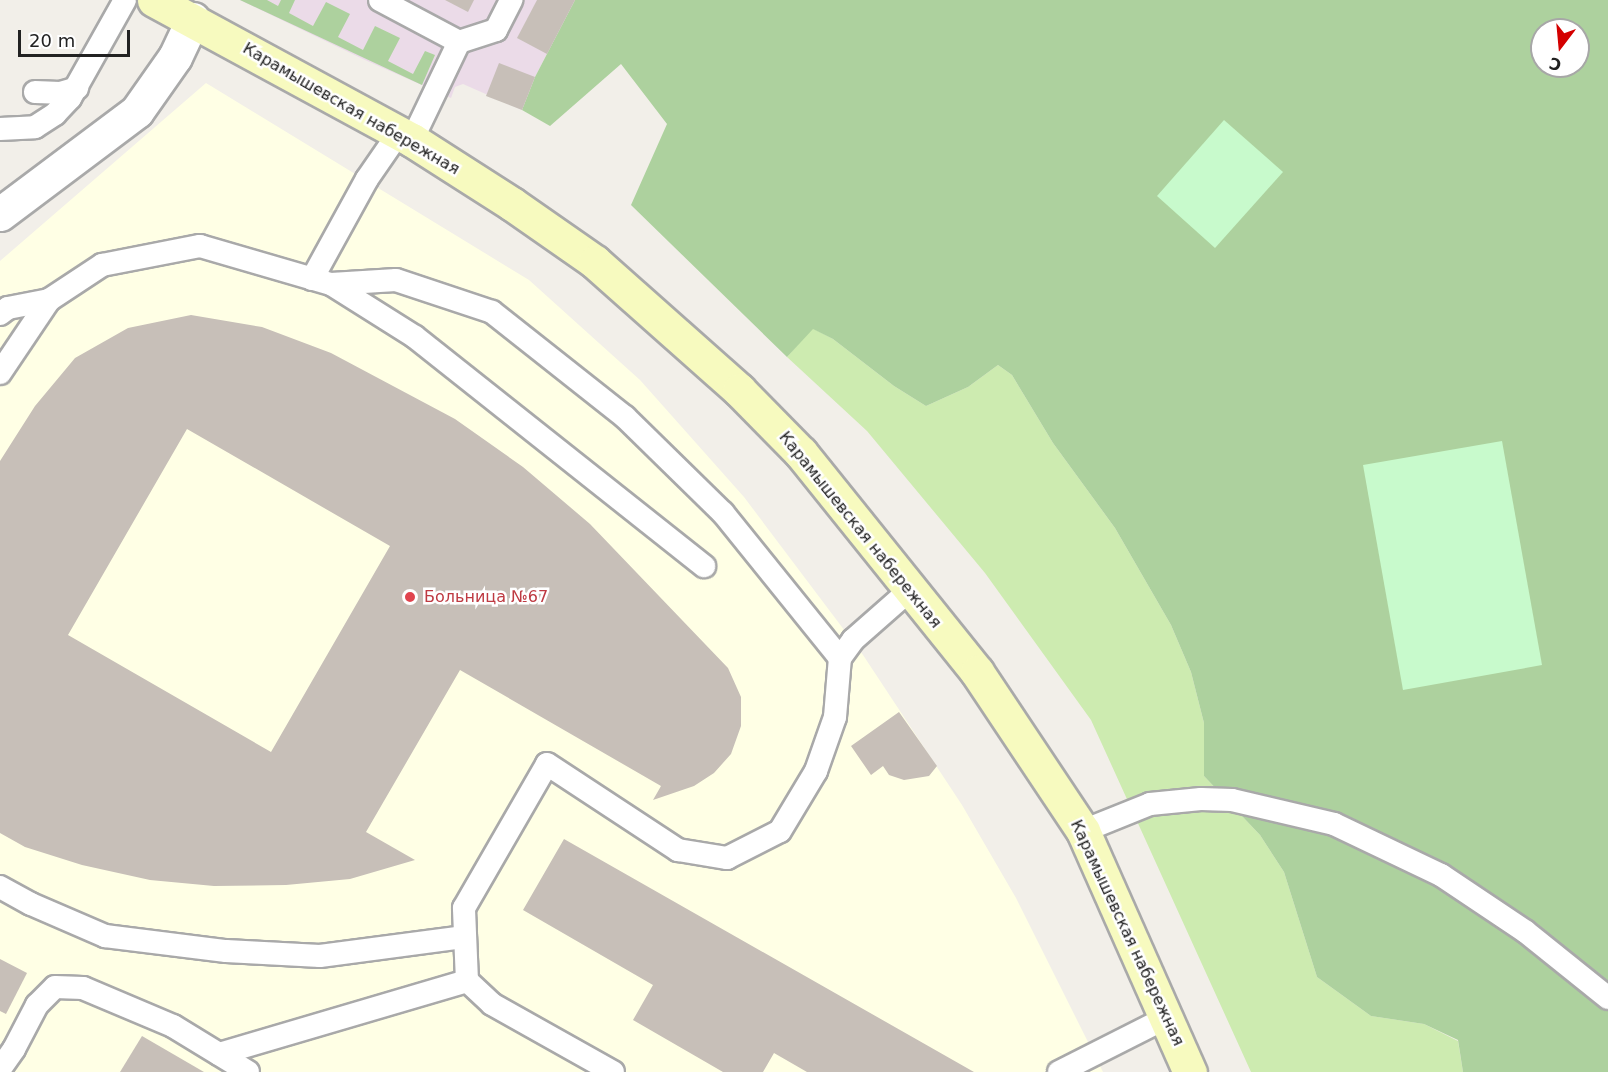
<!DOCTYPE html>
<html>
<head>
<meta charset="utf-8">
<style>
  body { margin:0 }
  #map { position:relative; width:1608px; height:1072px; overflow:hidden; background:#f2efe9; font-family:"DejaVu Sans",sans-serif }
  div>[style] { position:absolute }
  .industrial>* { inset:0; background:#ebdbe8 }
  .education>* { inset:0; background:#ffffe5 }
  .grass>* { inset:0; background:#cdebb0 }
  .forest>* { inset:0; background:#add19e }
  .park>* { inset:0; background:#c8facc }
  .building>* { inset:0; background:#c7bfb8 }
  .roads { filter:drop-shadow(2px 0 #a9a9a9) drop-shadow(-2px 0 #a9a9a9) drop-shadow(0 2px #a9a9a9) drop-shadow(0 -2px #a9a9a9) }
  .lane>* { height:22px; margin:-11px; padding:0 11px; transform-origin:11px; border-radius:11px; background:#fff }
  .street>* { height:33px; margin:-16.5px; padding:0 16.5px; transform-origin:16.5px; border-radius:16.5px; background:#fff }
  .secondary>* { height:33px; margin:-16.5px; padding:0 16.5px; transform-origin:16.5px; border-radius:16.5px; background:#f7fabf }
  .dots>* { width:16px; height:16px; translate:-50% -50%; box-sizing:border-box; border:3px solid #fff; border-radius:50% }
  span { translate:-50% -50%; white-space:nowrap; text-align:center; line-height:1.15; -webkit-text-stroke:5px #fff; paint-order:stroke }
  .street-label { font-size:16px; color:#222 }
  .health-label { font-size:16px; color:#be3a42 }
  .left { translate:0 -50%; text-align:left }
  .north { position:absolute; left:1530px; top:18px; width:60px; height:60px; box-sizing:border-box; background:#fff; border:2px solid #a7a7a7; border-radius:50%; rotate:196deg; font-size:16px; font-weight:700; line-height:24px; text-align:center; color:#222 }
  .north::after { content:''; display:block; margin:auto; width:21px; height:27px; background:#d40000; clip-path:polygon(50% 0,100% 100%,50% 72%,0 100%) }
  .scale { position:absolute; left:18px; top:30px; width:112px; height:27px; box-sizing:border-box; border:3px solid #222; border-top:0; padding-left:8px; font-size:18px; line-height:21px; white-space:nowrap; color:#222; -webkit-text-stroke:4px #fff; paint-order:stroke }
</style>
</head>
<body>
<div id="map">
  <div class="industrial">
    <i style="clip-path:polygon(240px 0,575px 0,535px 77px,522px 110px,463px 84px,455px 87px,451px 98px,365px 60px)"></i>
  </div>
  <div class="education">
    <i style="clip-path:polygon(206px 83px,529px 280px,640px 380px,744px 497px,863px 655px,962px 805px,1016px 898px,1103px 1072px,0 1072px,0 261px)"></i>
  </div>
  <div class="grass">
    <i style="clip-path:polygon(812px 328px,833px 339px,894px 386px,926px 406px,968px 387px,998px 365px,1012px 375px,1053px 443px,1115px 528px,1171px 625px,1191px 672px,1204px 723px,1204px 776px,1260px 835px,1284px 872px,1317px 977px,1371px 1016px,1424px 1024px,1458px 1041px,1463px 1072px,1251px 1072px,1091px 720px,985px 573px,867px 431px,787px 357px)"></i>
  </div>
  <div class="forest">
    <i style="clip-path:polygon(240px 0,267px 0,278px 6px,281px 0,295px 0,289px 13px,313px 26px,326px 2px,350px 14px,338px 37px,363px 50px,375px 26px,400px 38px,388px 61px,413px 74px,425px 51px,435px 55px,422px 85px)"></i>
    <i style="clip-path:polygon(evenodd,575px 0,1608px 0,1608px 1072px,1463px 1072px,1458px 1040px,1424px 1024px,1371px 1016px,1317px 977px,1284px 872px,1260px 835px,1204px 776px,1204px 723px,1191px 672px,1171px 625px,1115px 528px,1053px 443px,1012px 375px,998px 365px,968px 387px,926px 406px,894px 386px,833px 339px,813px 329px,787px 357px,631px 205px,667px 124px,621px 64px,550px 126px,522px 110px,535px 77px,575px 0,1542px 30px,1578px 30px,1578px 66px,1542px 66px,1542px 30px)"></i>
  </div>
  <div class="park">
    <i style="clip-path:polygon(1224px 120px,1283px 172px,1215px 248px,1157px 196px)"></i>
    <i style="clip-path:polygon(1502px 441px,1542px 665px,1403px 690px,1363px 465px)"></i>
  </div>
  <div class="building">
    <i style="clip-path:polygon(445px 0,474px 0,468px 12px)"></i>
    <i style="clip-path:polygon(537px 0,575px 0,547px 54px,517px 38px)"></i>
    <i style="clip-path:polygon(499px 63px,535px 77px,522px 110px,486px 96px)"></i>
    <i style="clip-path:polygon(evenodd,191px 315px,262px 327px,331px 353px,455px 419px,523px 467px,590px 524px,728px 668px,741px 697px,741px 726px,731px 754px,714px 773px,694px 786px,653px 800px,661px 786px,460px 670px,366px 832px,415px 860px,350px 879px,286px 885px,214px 886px,150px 880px,82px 865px,25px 847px,0 833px,0 461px,35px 406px,75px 358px,128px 328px,191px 315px,187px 429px,390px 546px,271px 752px,68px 635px,187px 429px)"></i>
    <i style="clip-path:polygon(899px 712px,937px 766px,929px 776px,904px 780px,889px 775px,883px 766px,871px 775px,851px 746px)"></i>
    <i style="clip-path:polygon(564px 839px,974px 1072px,807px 1072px,774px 1053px,763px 1072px,723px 1072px,633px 1020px,653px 985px,523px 910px)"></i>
    <i style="clip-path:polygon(0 959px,27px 973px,6px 1014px,0 1011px)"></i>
    <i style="clip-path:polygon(142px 1036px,204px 1072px,120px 1072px)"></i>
  </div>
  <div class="roads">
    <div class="lane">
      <i style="left:380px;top:0;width:89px;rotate:28deg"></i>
      <i style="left:35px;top:92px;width:25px;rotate:2deg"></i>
      <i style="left:60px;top:93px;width:18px;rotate:-16deg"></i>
      <i style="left:0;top:129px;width:35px;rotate:-3deg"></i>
      <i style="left:35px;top:127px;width:24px;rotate:-33deg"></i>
      <i style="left:55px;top:114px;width:22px;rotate:-47deg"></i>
      <i style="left:70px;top:98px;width:112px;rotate:-60.7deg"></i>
      <i style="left:412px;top:140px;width:109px;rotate:-64.4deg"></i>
      <i style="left:459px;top:42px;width:39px;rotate:-18deg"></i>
      <i style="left:496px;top:30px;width:34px;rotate:-63deg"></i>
      <i style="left:312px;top:279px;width:114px;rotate:-61.2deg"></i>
      <i style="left:367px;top:179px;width:55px;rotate:-55.4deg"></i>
      <i style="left:331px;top:284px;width:99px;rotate:32.2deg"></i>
      <i style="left:415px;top:337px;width:369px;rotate:38.4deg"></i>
      <i style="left:0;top:314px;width:10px;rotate:-37deg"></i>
      <i style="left:8px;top:308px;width:42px;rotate:-11deg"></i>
      <i style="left:49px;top:300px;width:64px;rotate:-33.4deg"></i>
      <i style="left:102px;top:265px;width:100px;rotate:-11deg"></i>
      <i style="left:200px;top:246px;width:136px;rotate:16.2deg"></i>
      <i style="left:331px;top:284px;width:65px;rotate:-3.5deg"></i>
      <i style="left:396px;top:280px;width:101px;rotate:18.4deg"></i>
      <i style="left:492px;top:312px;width:169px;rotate:38.3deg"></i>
      <i style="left:625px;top:417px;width:137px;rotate:44.4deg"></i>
      <i style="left:723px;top:513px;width:186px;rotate:51.1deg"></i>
      <i style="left:0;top:373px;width:88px;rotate:-56.1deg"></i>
      <i style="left:1083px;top:831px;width:72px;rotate:-21.9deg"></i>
      <i style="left:1150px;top:804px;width:51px;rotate:-5.6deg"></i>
      <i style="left:1201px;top:799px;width:31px;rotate:2deg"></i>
      <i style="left:1232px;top:800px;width:105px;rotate:13.2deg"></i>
      <i style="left:1334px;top:824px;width:119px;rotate:25.5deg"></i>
      <i style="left:1441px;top:875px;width:102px;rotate:33.8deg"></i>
      <i style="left:1526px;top:932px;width:105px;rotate:38.8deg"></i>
      <i style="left:0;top:887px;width:35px;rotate:29deg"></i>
      <i style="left:31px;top:904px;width:81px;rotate:23.4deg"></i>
      <i style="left:105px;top:936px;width:122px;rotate:7.1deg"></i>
      <i style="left:226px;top:951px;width:94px;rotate:3deg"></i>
      <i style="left:320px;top:956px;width:146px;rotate:-7.5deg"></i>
      <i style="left:219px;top:1054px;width:259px;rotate:-16.4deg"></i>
      <i style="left:0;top:1069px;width:24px;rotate:-55deg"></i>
      <i style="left:14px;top:1049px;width:50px;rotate:-62.4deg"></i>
      <i style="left:37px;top:1005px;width:25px;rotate:-45deg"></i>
      <i style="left:55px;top:987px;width:28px;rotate:2deg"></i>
      <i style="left:83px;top:988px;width:98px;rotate:22.9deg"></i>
      <i style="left:173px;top:1026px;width:88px;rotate:31.5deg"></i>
      <i style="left:613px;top:1072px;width:139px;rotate:-150.7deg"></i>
      <i style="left:492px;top:1004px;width:34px;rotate:-137deg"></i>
      <i style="left:467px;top:981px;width:73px;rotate:-92.4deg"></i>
      <i style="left:464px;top:908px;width:166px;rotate:-60deg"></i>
      <i style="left:547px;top:764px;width:157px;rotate:33.3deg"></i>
      <i style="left:678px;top:850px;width:50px;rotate:9.3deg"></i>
      <i style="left:727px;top:858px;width:59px;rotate:-27deg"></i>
      <i style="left:780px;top:831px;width:70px;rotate:-59deg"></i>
      <i style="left:816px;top:771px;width:57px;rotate:-70.6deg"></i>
      <i style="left:835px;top:717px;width:59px;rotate:-85.2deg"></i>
      <i style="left:840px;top:658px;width:22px;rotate:-54deg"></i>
      <i style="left:853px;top:640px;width:76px;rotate:-41.3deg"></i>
      <i style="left:1059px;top:1072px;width:122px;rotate:-26.8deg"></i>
    </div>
    <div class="street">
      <i style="left:0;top:214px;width:171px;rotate:-36.9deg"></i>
      <i style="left:137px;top:111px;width:66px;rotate:-54.9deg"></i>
      <i style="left:175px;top:57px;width:42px;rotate:-64.7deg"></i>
    </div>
    <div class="secondary">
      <i style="left:154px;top:0;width:294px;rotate:28.5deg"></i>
      <i style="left:412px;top:140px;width:119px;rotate:32.6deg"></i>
      <i style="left:512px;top:204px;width:101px;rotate:34.9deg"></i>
      <i style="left:595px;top:262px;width:193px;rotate:41.6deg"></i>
      <i style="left:739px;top:390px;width:88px;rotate:45.5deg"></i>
      <i style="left:801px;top:453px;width:281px;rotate:51.2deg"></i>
      <i style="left:977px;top:672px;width:191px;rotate:56.3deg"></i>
      <i style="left:1083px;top:831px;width:264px;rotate:66.1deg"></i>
    </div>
  </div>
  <div class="dots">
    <i style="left:410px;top:597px;background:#e0444e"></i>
  </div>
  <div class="street-label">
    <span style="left:351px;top:109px;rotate:30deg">Карамышевская набережная</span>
    <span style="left:860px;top:530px;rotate:51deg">Карамышевская набережная</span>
    <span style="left:1127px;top:933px;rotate:65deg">Карамышевская набережная</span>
  </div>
  <div class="health-label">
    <span class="left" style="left:424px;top:597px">Больница №67</span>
  </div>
  <div class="north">С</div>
  <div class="scale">20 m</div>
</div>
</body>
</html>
